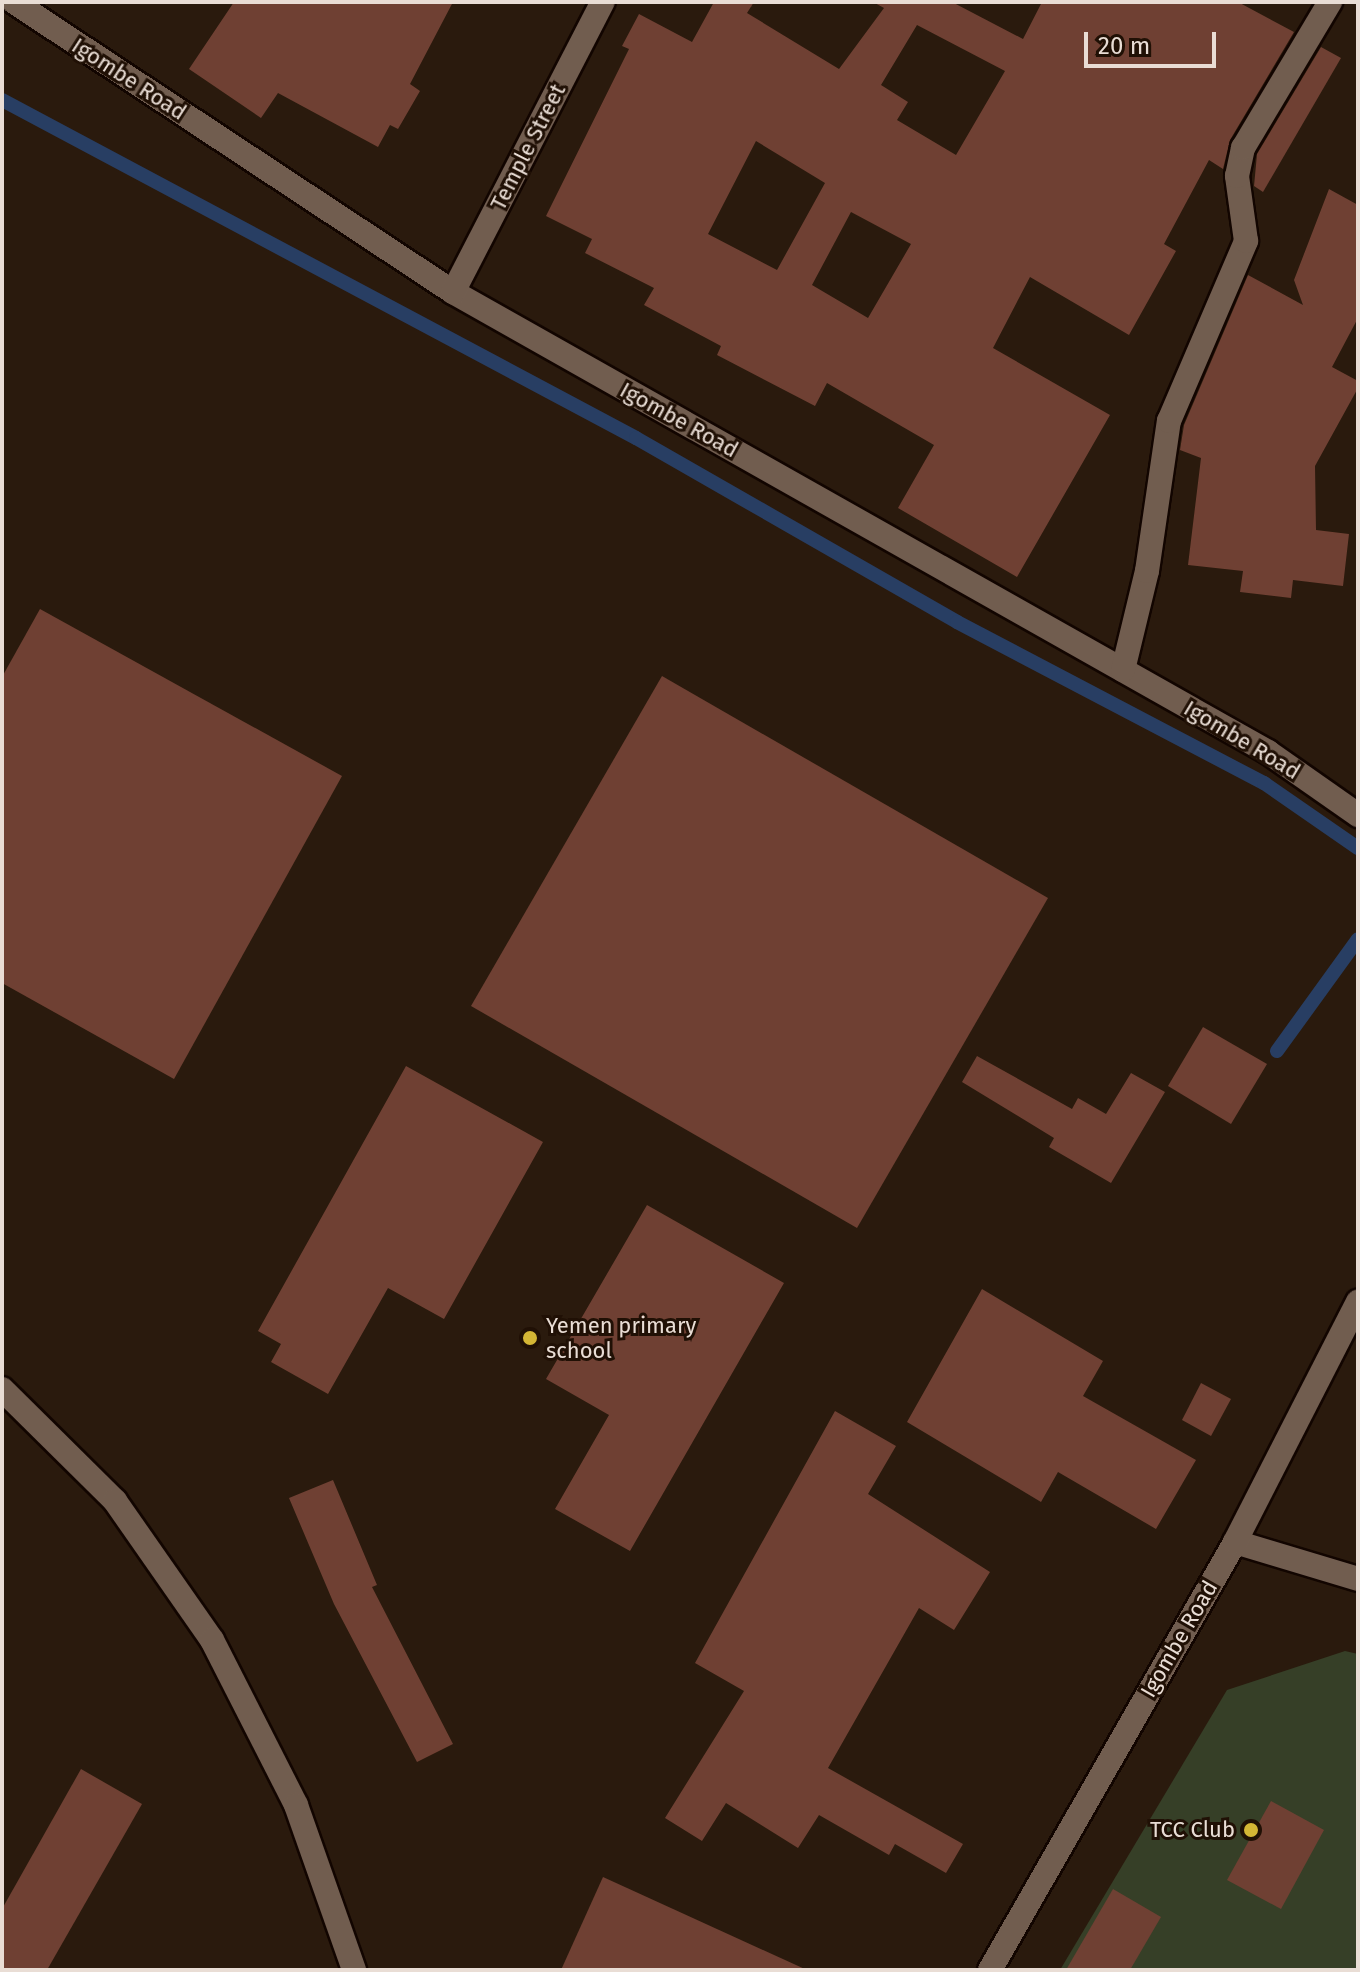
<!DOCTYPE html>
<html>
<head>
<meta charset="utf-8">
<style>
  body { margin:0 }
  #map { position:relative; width:1360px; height:1972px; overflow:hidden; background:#2a1a0d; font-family:"Fira Sans",sans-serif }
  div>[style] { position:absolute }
  .green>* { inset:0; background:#363f27 }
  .stream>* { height:14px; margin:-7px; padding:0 7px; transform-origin:7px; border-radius:7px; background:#283e63 }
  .building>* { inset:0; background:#6f4033 }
  .roads { filter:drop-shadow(2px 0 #120500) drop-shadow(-2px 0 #120500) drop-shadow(0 2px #120500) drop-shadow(0 -2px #120500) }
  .minor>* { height:24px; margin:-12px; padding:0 12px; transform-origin:12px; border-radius:12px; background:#715d4f }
  .dots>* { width:22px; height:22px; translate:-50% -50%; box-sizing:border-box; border:4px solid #201005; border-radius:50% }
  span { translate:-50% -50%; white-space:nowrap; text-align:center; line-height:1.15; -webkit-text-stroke:6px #201005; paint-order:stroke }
  .street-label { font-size:22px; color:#e9ddd5 }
  .poi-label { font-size:22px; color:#e9ddd5 }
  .left { translate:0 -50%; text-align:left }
  .right { translate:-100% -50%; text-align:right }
  .frame { position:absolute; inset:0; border:4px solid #e9ddd5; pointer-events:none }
  .scale { position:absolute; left:1084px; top:32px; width:132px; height:36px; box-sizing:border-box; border:4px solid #e9ddd5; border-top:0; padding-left:10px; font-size:24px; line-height:28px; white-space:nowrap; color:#e9ddd5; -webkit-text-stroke:6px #201005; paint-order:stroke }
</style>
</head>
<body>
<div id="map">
  <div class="green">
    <i style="clip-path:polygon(1345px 1651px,1358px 1654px,1358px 1970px,1060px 1970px,1227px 1690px)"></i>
  </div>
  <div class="stream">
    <i style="left:2px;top:100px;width:718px;rotate:28.06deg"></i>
    <i style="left:636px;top:438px;width:370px;rotate:29.8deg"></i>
    <i style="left:957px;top:622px;width:347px;rotate:27.7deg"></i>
    <i style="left:1264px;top:783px;width:114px;rotate:34.7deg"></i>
    <i style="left:1277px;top:1051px;width:138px;rotate:-54.1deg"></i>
  </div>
  <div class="building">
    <i style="clip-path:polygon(234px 2px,453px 2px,410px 84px,420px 91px,398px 129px,390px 125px,378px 147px,278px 93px,261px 118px,189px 69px)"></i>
    <i style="clip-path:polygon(evenodd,714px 2px,754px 2px,747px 13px,839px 69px,884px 8px,873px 2px,952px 2px,1023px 39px,1042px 2px,1238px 2px,1294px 32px,1230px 140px,1223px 169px,1209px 160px,1164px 244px,1176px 251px,1129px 335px,1030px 277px,993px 348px,1110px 415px,1017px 577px,898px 508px,934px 445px,827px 383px,815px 406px,717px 355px,721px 346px,644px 305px,654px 288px,585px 253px,592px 239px,546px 216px,629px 49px,622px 46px,639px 14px,692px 42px,714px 2px,917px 25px,1005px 71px,956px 155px,897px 120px,908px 102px,881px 85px,917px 25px,714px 2px,756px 141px,825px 183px,777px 270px,708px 234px,756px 141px,714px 2px,851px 212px,911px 244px,868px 318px,812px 285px,851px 212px)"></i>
    <i style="clip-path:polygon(1321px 47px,1341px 58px,1263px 192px,1254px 186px,1257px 154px)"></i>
    <i style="clip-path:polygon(1329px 189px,1358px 205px,1358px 318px,1332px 367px,1358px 381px,1358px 388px,1315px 466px,1316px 530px,1349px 534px,1343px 586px,1293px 580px,1291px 598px,1240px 592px,1243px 571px,1188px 565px,1201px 458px,1180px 450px,1184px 425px,1248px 275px,1303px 305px,1294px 280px)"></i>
    <i style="clip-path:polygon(40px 609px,342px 776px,174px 1079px,2px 983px,2px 677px)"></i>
    <i style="clip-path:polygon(662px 676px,1048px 898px,857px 1228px,471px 1006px)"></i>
    <i style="clip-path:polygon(1203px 1027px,1267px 1064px,1231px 1124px,1168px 1086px)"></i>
    <i style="clip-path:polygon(977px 1056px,1072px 1109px,1078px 1098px,1106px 1114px,1131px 1073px,1165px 1092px,1111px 1183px,1049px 1147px,1054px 1138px,962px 1082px)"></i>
    <i style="clip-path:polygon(406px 1066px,543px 1142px,444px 1319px,388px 1288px,328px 1394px,271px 1362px,281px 1344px,258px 1331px)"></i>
    <i style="clip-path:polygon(647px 1205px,784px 1283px,630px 1551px,555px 1509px,609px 1415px,546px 1379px)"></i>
    <i style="clip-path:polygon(982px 1289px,1103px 1361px,1083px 1396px,1196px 1460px,1156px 1529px,1058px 1472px,1041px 1502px,907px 1422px)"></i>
    <i style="clip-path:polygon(1201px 1383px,1231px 1399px,1211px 1436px,1182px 1420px)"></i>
    <i style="clip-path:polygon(835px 1411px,896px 1446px,868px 1494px,990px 1572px,954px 1630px,919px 1608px,828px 1768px,963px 1844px,946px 1873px,895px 1844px,889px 1855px,819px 1815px,798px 1848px,726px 1803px,702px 1841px,665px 1818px,744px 1691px,695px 1663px)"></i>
    <i style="clip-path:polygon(333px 1480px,377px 1585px,372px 1587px,453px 1744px,417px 1762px,334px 1604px,289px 1498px)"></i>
    <i style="clip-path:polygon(81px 1769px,142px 1804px,47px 1970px,2px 1970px,2px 1909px)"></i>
    <i style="clip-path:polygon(1271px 1801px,1324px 1830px,1281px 1909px,1227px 1880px)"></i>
    <i style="clip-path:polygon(603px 1877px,807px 1970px,561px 1970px)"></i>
    <i style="clip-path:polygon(1113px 1889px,1161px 1917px,1130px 1970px,1066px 1970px)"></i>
  </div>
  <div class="roads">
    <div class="minor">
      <i style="left:14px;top:2px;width:526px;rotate:33.45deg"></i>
      <i style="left:453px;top:292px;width:936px;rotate:29.44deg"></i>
      <i style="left:1268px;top:752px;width:110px;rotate:35deg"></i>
      <i style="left:453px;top:292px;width:326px;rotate:-62.7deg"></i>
      <i style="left:1123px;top:670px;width:102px;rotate:-76.4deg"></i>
      <i style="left:1147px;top:571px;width:152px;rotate:-81.7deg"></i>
      <i style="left:1169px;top:421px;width:196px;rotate:-66.8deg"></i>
      <i style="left:1246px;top:241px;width:66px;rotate:-97.9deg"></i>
      <i style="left:1237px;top:176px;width:29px;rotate:-78deg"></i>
      <i style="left:1243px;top:148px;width:170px;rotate:-59.2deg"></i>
      <i style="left:2px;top:1389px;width:159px;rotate:44.7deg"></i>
      <i style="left:115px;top:1501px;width:169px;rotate:55.1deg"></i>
      <i style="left:212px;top:1640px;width:185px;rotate:63deg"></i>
      <i style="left:296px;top:1805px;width:175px;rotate:70.6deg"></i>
      <i style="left:1235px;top:1542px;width:128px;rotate:16.7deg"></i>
      <i style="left:990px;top:1970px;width:493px;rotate:-60.2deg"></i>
      <i style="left:1235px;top:1542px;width:270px;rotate:-62.9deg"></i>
    </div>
  </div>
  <div class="dots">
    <i style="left:530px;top:1338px;background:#d4b635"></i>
    <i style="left:1251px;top:1830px;background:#d4b635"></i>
  </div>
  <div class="street-label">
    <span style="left:129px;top:79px;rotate:33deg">Igombe Road</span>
    <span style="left:528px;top:147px;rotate:-63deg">Temple Street</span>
    <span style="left:679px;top:420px;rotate:29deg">Igombe Road</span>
    <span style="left:1242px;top:740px;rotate:31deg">Igombe Road</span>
    <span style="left:1179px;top:1639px;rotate:-60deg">Igombe Road</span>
  </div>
  <div class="poi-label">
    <span class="left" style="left:546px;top:1338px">Yemen primary<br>school</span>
    <span class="right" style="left:1235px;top:1830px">TCC Club</span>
  </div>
  <div class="frame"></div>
  <div class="scale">20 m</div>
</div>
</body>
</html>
